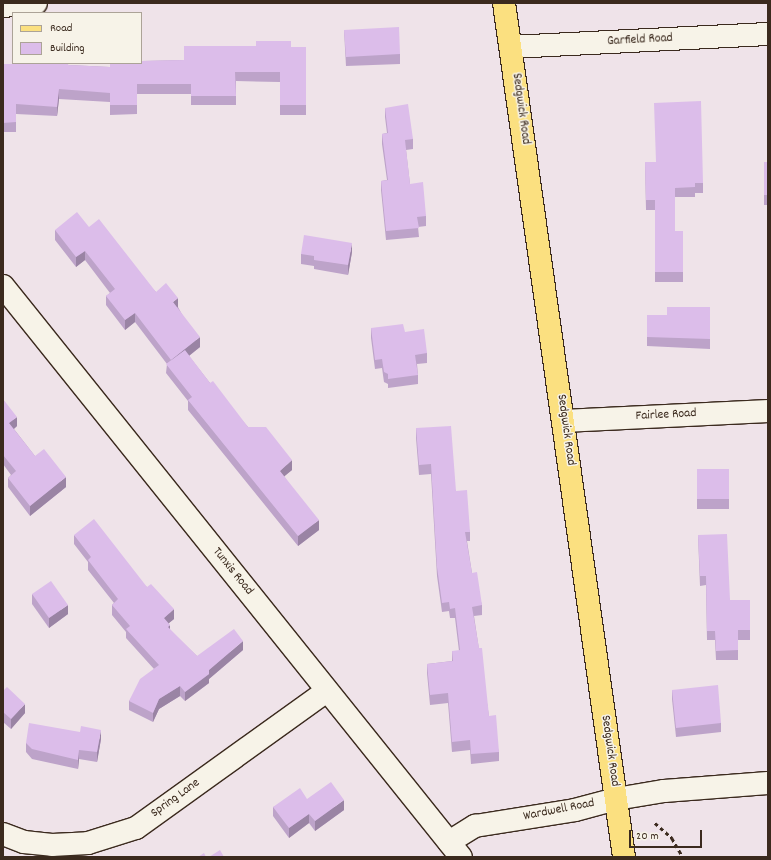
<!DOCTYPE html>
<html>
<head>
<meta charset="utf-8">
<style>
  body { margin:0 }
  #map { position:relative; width:771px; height:860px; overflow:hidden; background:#efe3e9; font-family:Dekko,sans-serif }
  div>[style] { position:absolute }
  .path>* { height:2.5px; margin-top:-1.25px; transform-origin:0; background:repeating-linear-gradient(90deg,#3b2a1e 0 4px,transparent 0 7px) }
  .roads { filter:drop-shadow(1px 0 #3b2a1e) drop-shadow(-1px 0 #3b2a1e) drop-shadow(0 1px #3b2a1e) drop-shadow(0 -1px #3b2a1e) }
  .minor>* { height:22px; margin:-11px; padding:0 11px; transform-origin:11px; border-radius:11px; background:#f7f3e8 }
  .major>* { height:22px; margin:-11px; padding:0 11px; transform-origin:11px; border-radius:11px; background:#fbe080 }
  .wall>* { inset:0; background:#bda3c9 }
  .shaded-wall>* { inset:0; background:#9a84a4 }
  .building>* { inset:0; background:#dcbdea }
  span { translate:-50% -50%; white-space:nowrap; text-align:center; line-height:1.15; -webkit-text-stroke:3px #f7f3e8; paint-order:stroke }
  .street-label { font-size:13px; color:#3b2a1e }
  .frame { position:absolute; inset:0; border:4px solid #3b2a1e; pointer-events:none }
  .legend { position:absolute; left:12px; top:12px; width:130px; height:52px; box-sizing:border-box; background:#f7f3e8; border:1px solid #aca397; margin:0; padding:5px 7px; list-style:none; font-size:12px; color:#3b2a1e }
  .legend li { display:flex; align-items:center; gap:8px; height:20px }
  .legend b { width:20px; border:1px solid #aca397 }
  .scale { position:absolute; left:629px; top:830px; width:73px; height:18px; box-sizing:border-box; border:2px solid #3b2a1e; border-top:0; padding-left:5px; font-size:12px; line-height:14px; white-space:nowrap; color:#3b2a1e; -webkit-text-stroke:3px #f7f3e8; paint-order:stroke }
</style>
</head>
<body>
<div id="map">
  <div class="path">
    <i style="left:655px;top:823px;width:23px;rotate:41deg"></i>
    <i style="left:672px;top:838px;width:22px;rotate:60deg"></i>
  </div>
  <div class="roads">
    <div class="minor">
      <i style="left:3px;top:6px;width:33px;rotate:-5deg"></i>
      <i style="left:511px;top:47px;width:257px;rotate:-2.9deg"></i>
      <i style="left:3px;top:286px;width:732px;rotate:51.27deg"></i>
      <i style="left:564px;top:421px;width:204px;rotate:-2.8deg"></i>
      <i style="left:3px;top:834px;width:22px;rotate:21deg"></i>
      <i style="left:24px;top:842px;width:28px;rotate:6deg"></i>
      <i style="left:52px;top:845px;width:36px;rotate:-3deg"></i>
      <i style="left:88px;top:843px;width:50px;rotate:-17.4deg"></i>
      <i style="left:136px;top:828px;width:235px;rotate:-35.7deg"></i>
      <i style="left:449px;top:842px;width:31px;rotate:-32deg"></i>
      <i style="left:475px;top:826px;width:101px;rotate:-9.1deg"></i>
      <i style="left:575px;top:810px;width:42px;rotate:-15deg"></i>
      <i style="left:616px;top:799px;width:49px;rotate:-9.5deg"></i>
      <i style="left:664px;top:791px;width:104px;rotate:-4.4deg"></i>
    </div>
    <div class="major">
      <i style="left:504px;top:3px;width:862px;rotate:82deg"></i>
    </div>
  </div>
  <div class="wall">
    <i style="clip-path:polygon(344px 30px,400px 54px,400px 64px,346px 66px)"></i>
    <i style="clip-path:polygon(291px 47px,306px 47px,306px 115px,280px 115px,280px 82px,236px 81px,236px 105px,191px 105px,191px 94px,137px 94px,137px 114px,110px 115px,110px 102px,59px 99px,57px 116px,16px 114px,16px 132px,3px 132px,3px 64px,69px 65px,110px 67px,142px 61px,184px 60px)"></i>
    <i style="clip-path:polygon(385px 108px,413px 139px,413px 149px,406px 150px,410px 184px,426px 216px,426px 226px,418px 227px,419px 237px,386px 240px,381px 190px,381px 181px,387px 180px,382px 144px,382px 134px,387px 133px,385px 117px)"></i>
    <i style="clip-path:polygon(645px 162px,703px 183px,703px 193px,695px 193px,695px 197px,675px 197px,675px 231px,683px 231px,683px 282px,655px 282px,655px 210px,646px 210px)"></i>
    <i style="clip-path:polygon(764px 162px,768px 162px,768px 205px,764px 205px)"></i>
    <i style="clip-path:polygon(89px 227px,156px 292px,178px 307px,200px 347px,189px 356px,210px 383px,248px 427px,292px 470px,284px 476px,319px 530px,298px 546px,188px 410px,188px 401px,166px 373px,167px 364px,135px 322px,125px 330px,106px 305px,106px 296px,110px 293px,85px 260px,76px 267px,55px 240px,55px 230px)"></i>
    <i style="clip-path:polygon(352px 252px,348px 275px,314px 269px,314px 266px,301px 264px,301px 254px)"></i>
    <i style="clip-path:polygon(710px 307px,710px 349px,647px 346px,647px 315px,667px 315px)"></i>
    <i style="clip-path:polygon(371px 328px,405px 332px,427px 353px,427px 363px,417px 364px,418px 375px,418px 384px,388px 388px,388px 384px,384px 382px,382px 368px,375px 369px,371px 338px)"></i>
    <i style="clip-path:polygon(3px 399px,17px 426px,14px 429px,35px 456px,66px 487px,30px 516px,8px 487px,8px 478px,11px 475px,3px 464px)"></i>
    <i style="clip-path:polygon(416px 428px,456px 491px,470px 532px,470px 541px,467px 541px,472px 573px,482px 605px,482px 615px,474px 616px,489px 716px,499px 752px,499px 761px,471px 764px,470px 750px,452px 752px,448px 703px,430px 705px,427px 673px,427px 664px,452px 661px,452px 651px,459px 651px,455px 618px,450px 618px,449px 611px,442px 612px,437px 576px,431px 474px,419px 475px,416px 438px)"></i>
    <i style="clip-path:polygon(697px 469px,729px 469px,729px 509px,697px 509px)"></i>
    <i style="clip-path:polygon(74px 535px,147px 587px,174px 619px,169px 623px,170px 630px,197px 656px,243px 650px,209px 679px,209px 683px,185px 701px,180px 696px,159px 709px,153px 722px,129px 710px,129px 701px,154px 669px,126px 638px,126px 632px,112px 615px,112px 605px,114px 603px,88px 570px,88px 562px,74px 544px)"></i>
    <i style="clip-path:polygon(698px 535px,730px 600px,750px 600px,750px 640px,738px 640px,738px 660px,716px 660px,715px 640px,707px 640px,706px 585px,700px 586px)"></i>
    <i style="clip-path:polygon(32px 594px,68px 614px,49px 628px,32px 604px)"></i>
    <i style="clip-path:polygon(672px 690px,721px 723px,721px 732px,676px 737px,672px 699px)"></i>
    <i style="clip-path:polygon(3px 691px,25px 713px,11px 729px,3px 722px)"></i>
    <i style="clip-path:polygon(101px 739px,97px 762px,79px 759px,78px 769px,32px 759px,26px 752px,26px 743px)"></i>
    <i style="clip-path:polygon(307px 799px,344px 810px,315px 831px,309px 823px,289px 838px,273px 816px,273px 807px)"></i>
  </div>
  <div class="shaded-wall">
    <i style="clip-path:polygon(59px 89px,59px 99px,57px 116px,57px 107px)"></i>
    <i style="clip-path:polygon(352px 243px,352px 252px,348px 275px,348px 265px)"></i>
    <i style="clip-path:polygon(85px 251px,85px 260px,76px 267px,76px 257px)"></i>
    <i style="clip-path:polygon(178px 298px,178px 307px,173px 311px,173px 302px)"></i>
    <i style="clip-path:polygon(135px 313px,135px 322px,125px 330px,125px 320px)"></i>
    <i style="clip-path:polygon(200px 337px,200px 347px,171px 370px,171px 360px)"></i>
    <i style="clip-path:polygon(17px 417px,17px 426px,9px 433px,9px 423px)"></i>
    <i style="clip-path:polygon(292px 460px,292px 470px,280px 480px,280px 471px)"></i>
    <i style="clip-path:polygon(66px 477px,66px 487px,30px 516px,30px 506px)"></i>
    <i style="clip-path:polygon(319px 520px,319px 530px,298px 546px,298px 536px)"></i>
    <i style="clip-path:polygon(68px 605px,68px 614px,49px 628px,49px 618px)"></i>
    <i style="clip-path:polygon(174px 609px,174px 619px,164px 627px,164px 618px)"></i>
    <i style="clip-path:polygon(170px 625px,170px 634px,168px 627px)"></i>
    <i style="clip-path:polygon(243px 641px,243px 650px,209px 679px,209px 670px)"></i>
    <i style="clip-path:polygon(209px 674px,209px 683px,185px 701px,185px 692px)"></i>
    <i style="clip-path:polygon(180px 686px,180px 696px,159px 709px,153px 722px,153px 713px,159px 699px)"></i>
    <i style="clip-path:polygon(25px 704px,25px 713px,11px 729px,11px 719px)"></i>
    <i style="clip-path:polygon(101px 730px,101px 739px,97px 762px,97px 752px)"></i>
    <i style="clip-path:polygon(79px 750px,79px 759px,78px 769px,78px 760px)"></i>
    <i style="clip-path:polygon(344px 800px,344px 810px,315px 831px,315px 821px)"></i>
    <i style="clip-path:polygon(309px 814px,309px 823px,289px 838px,289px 828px)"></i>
  </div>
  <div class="building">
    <i style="clip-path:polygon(399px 27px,400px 54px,346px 57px,344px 30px)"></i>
    <i style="clip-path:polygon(256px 41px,291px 41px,291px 47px,306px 47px,306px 105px,280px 105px,280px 72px,235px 72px,236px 96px,191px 96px,191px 84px,137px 84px,137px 105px,110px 105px,110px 93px,59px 89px,57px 107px,16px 104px,16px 122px,3px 123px,3px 64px,37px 64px,37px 63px,69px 63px,68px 65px,110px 67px,110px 63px,141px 63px,141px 52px,142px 61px,184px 60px,184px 46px,256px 46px)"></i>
    <i style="clip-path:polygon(701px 101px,703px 183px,695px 183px,695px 187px,675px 188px,675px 231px,683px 231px,683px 272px,655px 272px,655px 200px,646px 200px,645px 162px,656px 162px,654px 103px)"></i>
    <i style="clip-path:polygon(408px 104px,413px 139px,405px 140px,410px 184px,423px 182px,426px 216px,417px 217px,419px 228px,386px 231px,381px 181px,388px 180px,382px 134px,388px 133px,385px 108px)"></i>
    <i style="clip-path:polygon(764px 162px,768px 162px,768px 195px,764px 195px)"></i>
    <i style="clip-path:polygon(77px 212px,89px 227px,99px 219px,156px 292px,166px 283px,178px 298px,173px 302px,200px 337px,171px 360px,135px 313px,125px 320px,106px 296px,115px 289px,85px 251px,76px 257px,55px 230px)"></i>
    <i style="clip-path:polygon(304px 235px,352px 243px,348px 265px,314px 260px,314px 256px,301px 254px)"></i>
    <i style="clip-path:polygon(667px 307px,710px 307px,710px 339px,647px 337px,647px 315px,667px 315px)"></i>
    <i style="clip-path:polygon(403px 324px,405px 332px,424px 329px,427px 353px,415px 355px,418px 375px,388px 379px,388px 374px,384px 372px,382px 359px,375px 360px,371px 328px)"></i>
    <i style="clip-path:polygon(185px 350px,210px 383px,213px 381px,248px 427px,266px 427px,292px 460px,280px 471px,319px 520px,298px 536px,188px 400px,192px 397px,166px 364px)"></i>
    <i style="clip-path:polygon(3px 399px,17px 417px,9px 423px,35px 456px,44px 449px,66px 477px,30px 506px,8px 478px,16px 471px,3px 455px)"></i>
    <i style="clip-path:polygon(451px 426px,456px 491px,467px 490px,470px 532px,465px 532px,472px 573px,477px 572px,482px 605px,472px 607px,479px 648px,482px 648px,489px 716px,496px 715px,499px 752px,471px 754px,470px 740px,452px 742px,448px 693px,430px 695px,427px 664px,453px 661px,452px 651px,460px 650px,455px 608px,450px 609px,449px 602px,442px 603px,437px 567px,431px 464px,419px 465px,416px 428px)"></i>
    <i style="clip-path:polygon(697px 469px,729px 469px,729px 499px,697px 499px)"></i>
    <i style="clip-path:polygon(94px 519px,147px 587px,151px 584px,174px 609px,164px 618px,170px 625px,168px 627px,197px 656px,234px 629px,243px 641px,209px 670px,209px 674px,185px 692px,180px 686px,159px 699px,153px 713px,129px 701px,140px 679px,159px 665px,126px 629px,130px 626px,112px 605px,118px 599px,88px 560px,91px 557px,74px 535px)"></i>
    <i style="clip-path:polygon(727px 534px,730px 600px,750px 600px,750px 630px,738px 630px,738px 650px,716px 651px,715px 631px,707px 631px,706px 576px,700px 576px,698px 535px)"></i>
    <i style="clip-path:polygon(51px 581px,68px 605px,49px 618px,32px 594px)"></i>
    <i style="clip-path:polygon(718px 685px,721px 723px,676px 728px,672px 690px)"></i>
    <i style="clip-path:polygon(7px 687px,25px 704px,11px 719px,3px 712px,3px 691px)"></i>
    <i style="clip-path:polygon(29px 723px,80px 732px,81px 726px,101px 730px,97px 752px,79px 750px,78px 760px,32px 749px,26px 743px)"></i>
    <i style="clip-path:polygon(331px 782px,344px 800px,315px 821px,309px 814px,289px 828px,273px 807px,300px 788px,307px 799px)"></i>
    <i style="clip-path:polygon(220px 850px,224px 857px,209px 857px)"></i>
    <i style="clip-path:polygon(204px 853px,206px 857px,198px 857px)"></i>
  </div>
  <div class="street-label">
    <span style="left:640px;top:41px;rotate:-3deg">Garfield Road</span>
    <span style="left:520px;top:109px;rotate:82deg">Sedgwick Road</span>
    <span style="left:666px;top:416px;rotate:-3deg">Fairlee Road</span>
    <span style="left:565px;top:430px;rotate:82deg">Sedgwick Road</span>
    <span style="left:232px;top:572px;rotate:51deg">Tunxis Road</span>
    <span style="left:609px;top:751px;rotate:82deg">Sedgwick Road</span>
    <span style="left:176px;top:799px;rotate:-36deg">Spring Lane</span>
    <span style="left:559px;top:811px;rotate:-11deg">Wardwell Road</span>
  </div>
  <div class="frame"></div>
  <ul class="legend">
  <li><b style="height:5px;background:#fbe080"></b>Road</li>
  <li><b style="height:11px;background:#dcbdea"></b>Building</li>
  </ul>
  <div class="scale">20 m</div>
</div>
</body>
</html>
